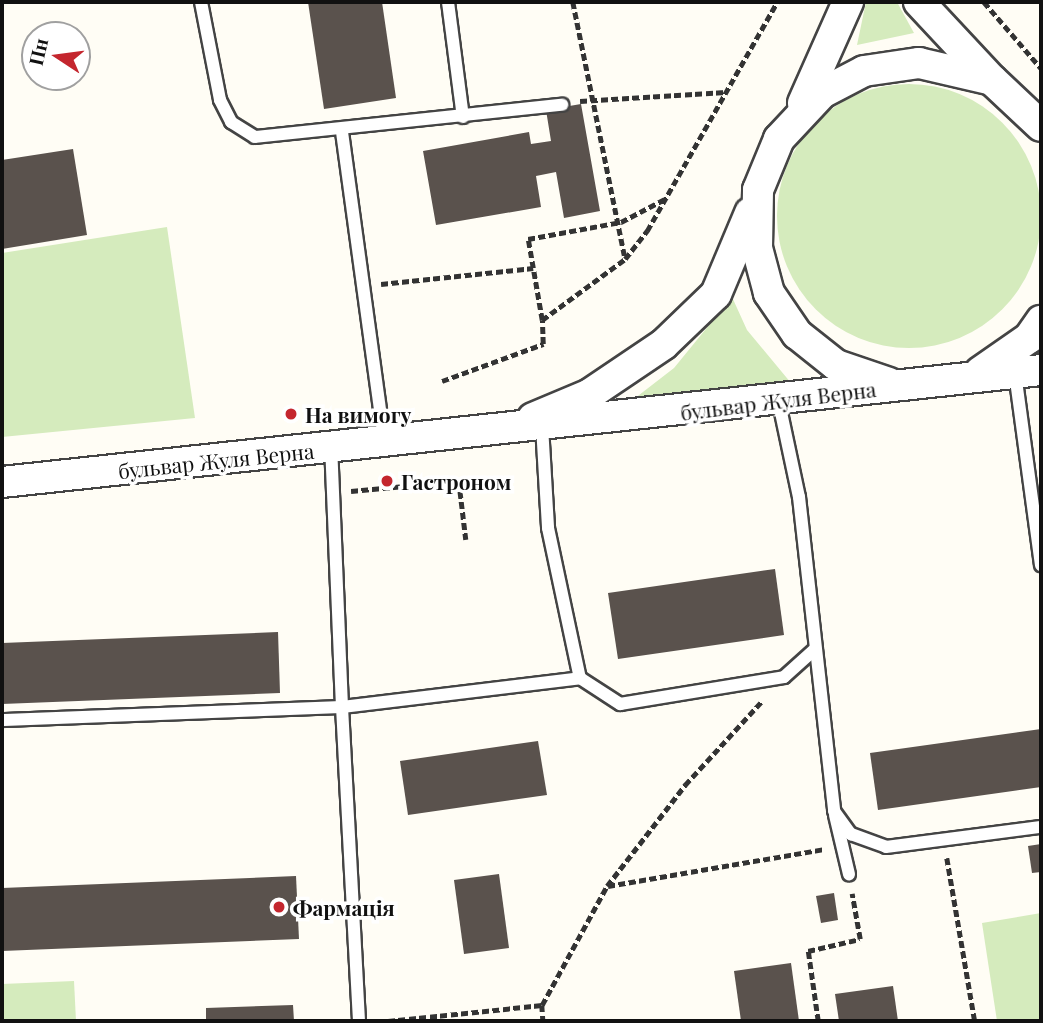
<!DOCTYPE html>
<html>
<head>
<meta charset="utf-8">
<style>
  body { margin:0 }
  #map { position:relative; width:1043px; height:1023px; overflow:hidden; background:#fffdf5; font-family:"Playfair Display",serif }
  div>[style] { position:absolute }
  .green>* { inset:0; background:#d5ebbd }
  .round { border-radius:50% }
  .building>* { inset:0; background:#5a524d }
  .path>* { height:4.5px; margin-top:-2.25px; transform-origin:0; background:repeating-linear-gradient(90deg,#333 0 7px,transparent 0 10.5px) }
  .roads { filter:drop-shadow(2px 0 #444) drop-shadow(-2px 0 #444) drop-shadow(0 2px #444) drop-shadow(0 -2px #444) }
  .service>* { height:12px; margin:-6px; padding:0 6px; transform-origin:6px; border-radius:6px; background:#fff }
  .tertiary>* { height:30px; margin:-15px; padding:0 15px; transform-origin:15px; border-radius:15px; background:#fff }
  .dots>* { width:19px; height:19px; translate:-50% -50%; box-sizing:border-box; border:4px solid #fff; border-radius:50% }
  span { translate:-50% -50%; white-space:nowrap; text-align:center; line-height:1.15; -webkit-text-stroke:7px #fff; paint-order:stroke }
  .street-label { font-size:21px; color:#111 }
  .poi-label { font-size:21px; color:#111; font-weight:700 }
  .left { translate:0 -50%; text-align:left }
  .frame { position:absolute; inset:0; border:4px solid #111; pointer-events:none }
  .north { position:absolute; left:21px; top:21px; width:70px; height:70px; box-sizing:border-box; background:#fff; border:2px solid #a0a0a0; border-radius:50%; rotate:283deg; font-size:19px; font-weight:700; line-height:28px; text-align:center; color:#111 }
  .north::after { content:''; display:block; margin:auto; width:24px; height:32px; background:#c4262e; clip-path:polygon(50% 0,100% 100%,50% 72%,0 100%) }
</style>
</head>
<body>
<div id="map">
  <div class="green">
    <i style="clip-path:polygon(866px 2px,897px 2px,914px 33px,857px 45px)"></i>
    <i class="round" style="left:777px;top:84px;width:264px;height:264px"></i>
    <i style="clip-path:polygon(167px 227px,195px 418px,2px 437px,2px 253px)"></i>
    <i style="clip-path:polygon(732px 297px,747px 330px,791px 383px,621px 409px,674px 368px)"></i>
    <i style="clip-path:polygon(1041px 913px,1041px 1021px,997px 1021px,982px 923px)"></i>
    <i style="clip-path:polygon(74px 981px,76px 1021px,2px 1021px,2px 984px)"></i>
  </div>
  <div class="building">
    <i style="clip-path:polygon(308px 2px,382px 2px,396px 98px,324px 109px)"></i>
    <i style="clip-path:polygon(581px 104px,600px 211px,564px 218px,556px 172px,536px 176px,541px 207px,436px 225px,423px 151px,529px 132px,531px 144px,551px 141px,546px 110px)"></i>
    <i style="clip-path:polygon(73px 149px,87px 235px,2px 249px,2px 160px)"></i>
    <i style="clip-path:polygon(775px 569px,784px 635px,618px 659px,608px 593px)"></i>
    <i style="clip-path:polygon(278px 632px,280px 693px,2px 704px,2px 643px)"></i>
    <i style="clip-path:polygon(1041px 729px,1041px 787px,878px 810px,870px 753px)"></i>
    <i style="clip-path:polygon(538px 741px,547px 795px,408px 815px,400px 761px)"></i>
    <i style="clip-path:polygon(1041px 844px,1041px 872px,1032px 873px,1028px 846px)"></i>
    <i style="clip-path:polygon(499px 874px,509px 948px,464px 954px,454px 880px)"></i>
    <i style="clip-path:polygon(296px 876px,299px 939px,2px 951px,2px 888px)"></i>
    <i style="clip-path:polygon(834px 893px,838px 920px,821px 923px,816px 896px)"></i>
    <i style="clip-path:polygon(791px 963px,799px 1021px,741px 1021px,734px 971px)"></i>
    <i style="clip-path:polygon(893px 986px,898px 1021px,839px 1021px,835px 994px)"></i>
    <i style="clip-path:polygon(293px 1005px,294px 1021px,206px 1021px,206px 1008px)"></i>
  </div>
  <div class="path">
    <i style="left:573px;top:2px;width:261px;rotate:78.5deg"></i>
    <i style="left:984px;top:2px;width:87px;rotate:49.2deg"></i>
    <i style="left:580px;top:101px;width:146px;rotate:-3.5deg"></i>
    <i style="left:381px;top:284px;width:153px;rotate:-6deg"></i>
    <i style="left:542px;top:320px;width:82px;rotate:-99.8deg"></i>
    <i style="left:528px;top:239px;width:95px;rotate:-10.4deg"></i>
    <i style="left:621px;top:222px;width:50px;rotate:-27.6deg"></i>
    <i style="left:442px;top:381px;width:108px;rotate:-20.1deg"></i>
    <i style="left:543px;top:344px;width:24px;rotate:-92deg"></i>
    <i style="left:542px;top:320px;width:103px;rotate:-36.3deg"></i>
    <i style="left:625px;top:259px;width:36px;rotate:-52deg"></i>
    <i style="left:647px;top:231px;width:263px;rotate:-60.4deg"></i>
    <i style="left:351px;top:491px;width:108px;rotate:-5.3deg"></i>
    <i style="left:459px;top:481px;width:59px;rotate:83.2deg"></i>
    <i style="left:947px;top:858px;width:165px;rotate:80.3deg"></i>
    <i style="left:608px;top:886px;width:219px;rotate:-9.7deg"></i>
    <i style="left:542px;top:1005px;width:16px;rotate:86deg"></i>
    <i style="left:388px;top:1021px;width:155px;rotate:-5.9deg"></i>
    <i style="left:542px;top:1005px;width:136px;rotate:-61.4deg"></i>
    <i style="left:607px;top:886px;width:128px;rotate:-52.3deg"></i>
    <i style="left:685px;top:785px;width:113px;rotate:-47.5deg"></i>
    <i style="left:818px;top:1021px;width:71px;rotate:-98.1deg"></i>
    <i style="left:808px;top:951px;width:53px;rotate:-13deg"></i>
    <i style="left:860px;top:939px;width:46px;rotate:-100.1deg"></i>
  </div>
  <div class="roads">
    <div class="service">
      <i style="left:201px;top:2px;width:100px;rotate:79deg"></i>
      <i style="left:220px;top:100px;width:25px;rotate:63deg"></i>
      <i style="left:231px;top:122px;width:28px;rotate:32deg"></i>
      <i style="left:255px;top:137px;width:309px;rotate:-6deg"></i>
      <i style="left:448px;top:2px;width:116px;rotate:82.6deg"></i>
      <i style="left:342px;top:132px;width:311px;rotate:82.2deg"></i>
      <i style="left:1015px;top:373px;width:194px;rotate:82.3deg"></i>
      <i style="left:779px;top:403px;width:96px;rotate:78deg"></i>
      <i style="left:799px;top:497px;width:316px;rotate:83.6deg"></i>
      <i style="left:834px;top:811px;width:29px;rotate:54deg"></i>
      <i style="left:851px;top:834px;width:37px;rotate:20deg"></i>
      <i style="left:886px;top:847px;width:156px;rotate:-7.4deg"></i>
      <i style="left:542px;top:426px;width:102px;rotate:86.6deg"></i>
      <i style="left:548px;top:528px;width:153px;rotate:78deg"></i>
      <i style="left:580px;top:678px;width:48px;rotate:33deg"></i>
      <i style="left:620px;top:704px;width:166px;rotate:-9.3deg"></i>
      <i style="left:784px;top:677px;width:40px;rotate:-42deg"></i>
      <i style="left:2px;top:720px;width:340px;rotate:-2.2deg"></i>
      <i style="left:342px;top:707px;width:259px;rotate:-92.4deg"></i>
      <i style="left:835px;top:815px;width:61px;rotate:76.7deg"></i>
      <i style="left:359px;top:1021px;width:314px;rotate:-93.1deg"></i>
      <i style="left:342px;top:707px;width:240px;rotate:-6.9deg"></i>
    </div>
    <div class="tertiary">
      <i style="left:919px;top:2px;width:103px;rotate:47deg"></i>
      <i style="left:803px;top:103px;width:111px;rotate:-66deg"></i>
      <i style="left:980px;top:372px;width:60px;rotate:-34.8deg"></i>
      <i style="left:1029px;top:338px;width:21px;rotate:-55deg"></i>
      <i style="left:889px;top:383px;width:56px;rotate:-161.2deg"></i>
      <i style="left:836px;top:365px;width:50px;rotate:-141.5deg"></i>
      <i style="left:797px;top:334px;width:50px;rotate:-124.3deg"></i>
      <i style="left:769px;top:293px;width:47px;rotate:-104.9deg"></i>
      <i style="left:757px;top:248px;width:58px;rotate:-89deg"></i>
      <i style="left:758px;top:190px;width:55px;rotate:-67.6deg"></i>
      <i style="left:779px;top:139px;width:63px;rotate:-46.9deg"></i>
      <i style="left:822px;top:93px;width:47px;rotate:-27.6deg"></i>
      <i style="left:864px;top:71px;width:56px;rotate:-8.3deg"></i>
      <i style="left:919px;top:63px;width:75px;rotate:13.1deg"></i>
      <i style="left:992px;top:80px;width:67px;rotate:43.2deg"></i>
      <i style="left:533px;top:418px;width:62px;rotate:-22.8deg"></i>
      <i style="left:590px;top:394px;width:89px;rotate:-34deg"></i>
      <i style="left:664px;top:344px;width:72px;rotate:-43.9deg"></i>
      <i style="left:716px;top:294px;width:88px;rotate:-67.2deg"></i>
      <i style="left:2px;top:482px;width:1045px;rotate:-6.15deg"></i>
    </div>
  </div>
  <div class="dots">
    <i style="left:291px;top:414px;background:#c4262e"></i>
    <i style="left:387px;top:481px;background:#c4262e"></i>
    <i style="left:279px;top:907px;background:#c4262e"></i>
  </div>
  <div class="street-label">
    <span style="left:778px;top:400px;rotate:-7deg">бульвар Жуля Верна</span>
    <span style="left:216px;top:460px;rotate:-6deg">бульвар Жуля Верна</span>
  </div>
  <div class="poi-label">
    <span class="left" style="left:305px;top:414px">На вимогу</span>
    <span class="left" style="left:401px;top:481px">Гастроном</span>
    <span class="left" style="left:293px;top:907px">Фармація</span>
  </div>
  <div class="frame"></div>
  <div class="north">Пн</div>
</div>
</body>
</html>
